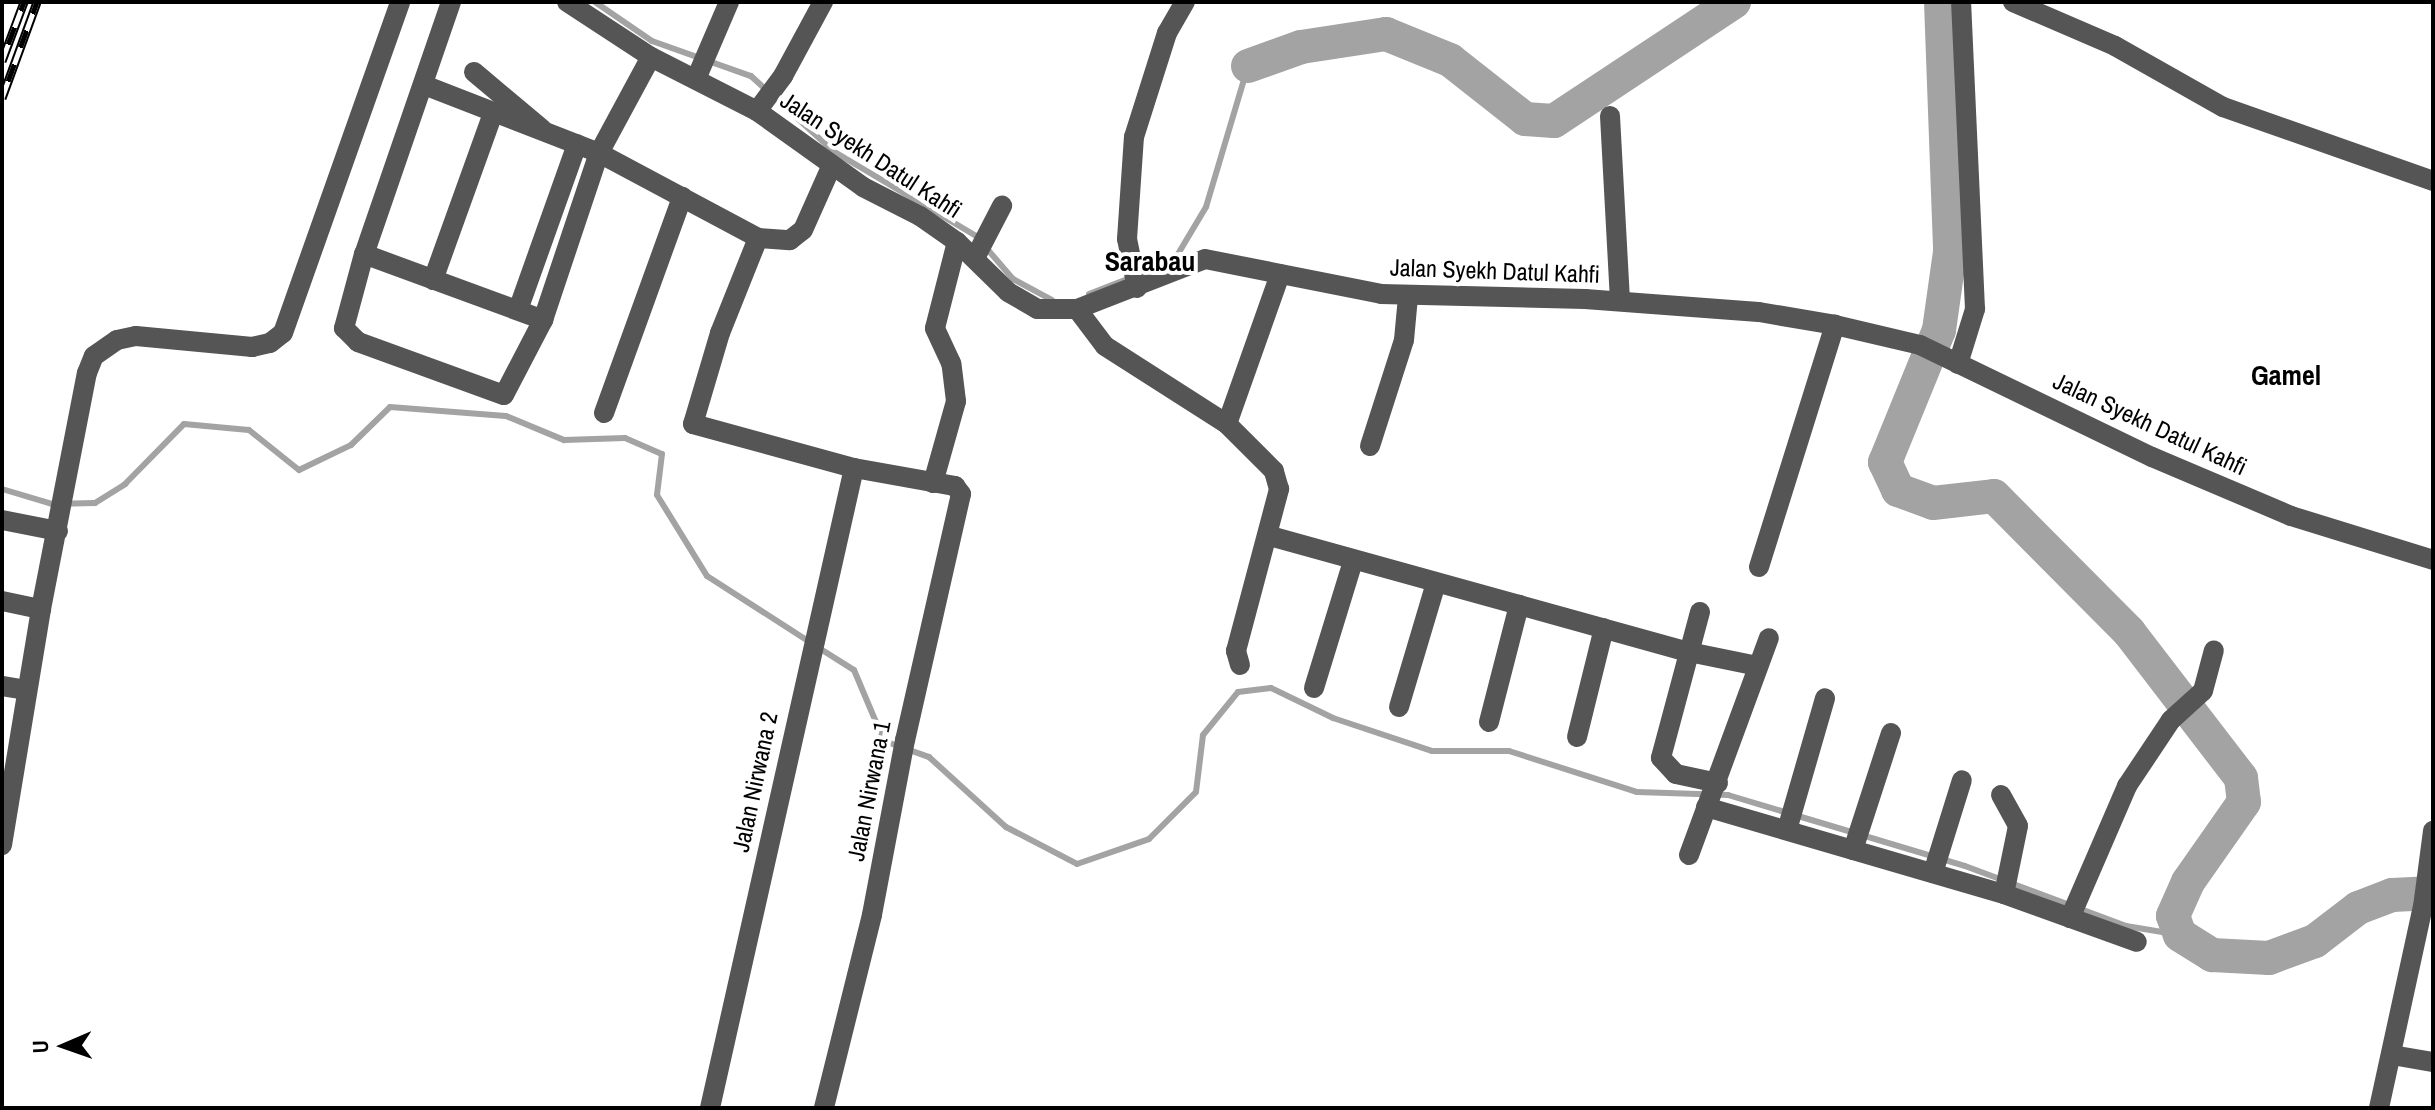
<!DOCTYPE html>
<html>
<head>
<meta charset="utf-8">
<style>
  body { margin:0 }
  #map { position:relative; width:2435px; height:1110px; overflow:hidden; background:#fff; font-family:"Archivo Narrow",sans-serif }
  div>[style] { position:absolute }
  .stream>* { height:6px; margin:-3px; padding:0 3px; transform-origin:3px; border-radius:3px; background:#a3a3a3 }
  .river>* { height:34px; margin:-17px; padding:0 17px; transform-origin:17px; border-radius:17px; background:#a3a3a3 }
  .minor>* { height:20px; margin:-10px; padding:0 10px; transform-origin:10px; border-radius:10px; background:#555 }
  .rail>* { height:9px; margin-top:-4.5px; transform-origin:0; background:repeating-linear-gradient(90deg,#fff 0 18px,#000 0 36px); box-sizing:border-box; border-block:2px solid #000 }
  span { translate:-50% -50%; white-space:nowrap; text-align:center; line-height:1.15; -webkit-text-stroke:8px #fff; paint-order:stroke }
  .street-label { font-size:24px; color:#000 }
  .quarter-label { font-size:28px; color:#000; font-weight:700 }
  .frame { position:absolute; inset:0; border:4px solid #000; pointer-events:none }
  .north { position:absolute; left:24px; top:1006px; width:80px; height:80px; -webkit-text-stroke:6px #fff; paint-order:stroke; rotate:268deg; font-size:22px; font-weight:700; line-height:32px; text-align:center; color:#000 }
  .north::after { content:''; display:block; margin:auto; width:28px; height:36px; background:#000; clip-path:polygon(50% 0,100% 100%,50% 72%,0 100%) }
</style>
</head>
<body>
<div id="map">
  <div class="stream">
    <i style="left:595px;top:2px;width:69px;rotate:34.4deg"></i>
    <i style="left:652px;top:41px;width:105px;rotate:19.5deg"></i>
    <i style="left:751px;top:76px;width:111px;rotate:42.4deg"></i>
    <i style="left:833px;top:151px;width:166px;rotate:30.7deg"></i>
    <i style="left:976px;top:236px;width:57px;rotate:49.3deg"></i>
    <i style="left:1013px;top:279px;width:44px;rotate:28.3deg"></i>
    <i style="left:1156px;top:268px;width:26px;rotate:-32deg"></i>
    <i style="left:1178px;top:254px;width:55px;rotate:-59.2deg"></i>
    <i style="left:1206px;top:207px;width:147px;rotate:-73.4deg"></i>
    <i style="left:1089px;top:294px;width:44px;rotate:-21.3deg"></i>
    <i style="left:2px;top:489px;width:52px;rotate:16.7deg"></i>
    <i style="left:52px;top:504px;width:43px;rotate:-1.3deg"></i>
    <i style="left:95px;top:503px;width:36px;rotate:-32deg"></i>
    <i style="left:125px;top:484px;width:84px;rotate:-45.5deg"></i>
    <i style="left:184px;top:424px;width:65px;rotate:5.3deg"></i>
    <i style="left:249px;top:430px;width:64px;rotate:38.7deg"></i>
    <i style="left:299px;top:470px;width:58px;rotate:-25.7deg"></i>
    <i style="left:351px;top:445px;width:54px;rotate:-44.3deg"></i>
    <i style="left:390px;top:407px;width:116px;rotate:4.4deg"></i>
    <i style="left:506px;top:416px;width:63px;rotate:22.5deg"></i>
    <i style="left:564px;top:440px;width:61px;rotate:-1.9deg"></i>
    <i style="left:625px;top:438px;width:40px;rotate:23.4deg"></i>
    <i style="left:662px;top:454px;width:41px;rotate:97deg"></i>
    <i style="left:657px;top:495px;width:95px;rotate:58.3deg"></i>
    <i style="left:707px;top:576px;width:122px;rotate:32.7deg"></i>
    <i style="left:819px;top:648px;width:41px;rotate:32.2deg"></i>
    <i style="left:854px;top:670px;width:77px;rotate:67.1deg"></i>
    <i style="left:884px;top:741px;width:48px;rotate:19.6deg"></i>
    <i style="left:929px;top:757px;width:104px;rotate:42.3deg"></i>
    <i style="left:1006px;top:827px;width:80px;rotate:27.5deg"></i>
    <i style="left:1077px;top:864px;width:76px;rotate:-19.1deg"></i>
    <i style="left:1149px;top:839px;width:66px;rotate:-45deg"></i>
    <i style="left:1196px;top:792px;width:57px;rotate:-83deg"></i>
    <i style="left:1203px;top:735px;width:55px;rotate:-50.9deg"></i>
    <i style="left:1238px;top:692px;width:33px;rotate:-7deg"></i>
    <i style="left:1271px;top:688px;width:69px;rotate:25.8deg"></i>
    <i style="left:1333px;top:718px;width:104px;rotate:18.4deg"></i>
    <i style="left:1432px;top:751px;width:77px"></i>
    <i style="left:1509px;top:751px;width:134px;rotate:17.8deg"></i>
    <i style="left:1637px;top:792px;width:91px;rotate:1.9deg"></i>
    <i style="left:1728px;top:795px;width:247px;rotate:16.7deg"></i>
    <i style="left:1965px;top:866px;width:172px;rotate:20.4deg"></i>
    <i style="left:2126px;top:926px;width:55px;rotate:9.5deg"></i>
  </div>
  <div class="river">
    <i style="left:1941px;top:2px;width:250px;rotate:87.9deg"></i>
    <i style="left:1950px;top:252px;width:79px;rotate:98deg"></i>
    <i style="left:1939px;top:330px;width:143px;rotate:112.2deg"></i>
    <i style="left:1885px;top:462px;width:31px;rotate:65deg"></i>
    <i style="left:1898px;top:490px;width:37px;rotate:20deg"></i>
    <i style="left:1933px;top:503px;width:61px;rotate:-6.5deg"></i>
    <i style="left:1994px;top:496px;width:192px;rotate:45.2deg"></i>
    <i style="left:2129px;top:632px;width:184px;rotate:52.5deg"></i>
    <i style="left:2241px;top:778px;width:24px;rotate:83deg"></i>
    <i style="left:2244px;top:802px;width:98px;rotate:125deg"></i>
    <i style="left:2188px;top:882px;width:37px;rotate:114deg"></i>
    <i style="left:2173px;top:916px;width:20px;rotate:70deg"></i>
    <i style="left:2180px;top:935px;width:38px;rotate:32deg"></i>
    <i style="left:2212px;top:955px;width:57px;rotate:3deg"></i>
    <i style="left:2269px;top:958px;width:49px;rotate:-20.3deg"></i>
    <i style="left:2315px;top:941px;width:54px;rotate:-37.5deg"></i>
    <i style="left:2358px;top:908px;width:36px;rotate:-21deg"></i>
    <i style="left:2392px;top:895px;width:41px;rotate:-2.8deg"></i>
    <i style="left:1248px;top:66px;width:56px;rotate:-19.7deg"></i>
    <i style="left:1301px;top:47px;width:86px;rotate:-8.7deg"></i>
    <i style="left:1386px;top:34px;width:69px;rotate:22.1deg"></i>
    <i style="left:1450px;top:60px;width:95px;rotate:38.2deg"></i>
    <i style="left:1525px;top:119px;width:29px;rotate:4deg"></i>
    <i style="left:1554px;top:121px;width:216px;rotate:-33.5deg"></i>
  </div>
  <div class="minor">
    <i style="left:451px;top:2px;width:267px;rotate:109deg"></i>
    <i style="left:364px;top:254px;width:77px;rotate:105.1deg"></i>
    <i style="left:344px;top:328px;width:20px;rotate:45deg"></i>
    <i style="left:358px;top:342px;width:155px;rotate:20deg"></i>
    <i style="left:504px;top:395px;width:85px;rotate:-62.5deg"></i>
    <i style="left:543px;top:320px;width:176px;rotate:-71.5deg"></i>
    <i style="left:599px;top:153px;width:109px;rotate:-61.6deg"></i>
    <i style="left:567px;top:2px;width:100px;rotate:33.2deg"></i>
    <i style="left:651px;top:57px;width:119px;rotate:27deg"></i>
    <i style="left:757px;top:111px;width:130px;rotate:35.6deg"></i>
    <i style="left:863px;top:187px;width:64px;rotate:27deg"></i>
    <i style="left:920px;top:216px;width:45px;rotate:35.1deg"></i>
    <i style="left:957px;top:242px;width:71px;rotate:44.4deg"></i>
    <i style="left:1008px;top:292px;width:34px;rotate:30deg"></i>
    <i style="left:1037px;top:309px;width:40px"></i>
    <i style="left:1077px;top:309px;width:137px;rotate:-21.3deg"></i>
    <i style="left:1205px;top:259px;width:179px;rotate:11.2deg"></i>
    <i style="left:1381px;top:294px;width:204px;rotate:1.4deg"></i>
    <i style="left:1585px;top:299px;width:174px;rotate:4.3deg"></i>
    <i style="left:1759px;top:312px;width:77px;rotate:9.7deg"></i>
    <i style="left:1835px;top:325px;width:87px;rotate:13.2deg"></i>
    <i style="left:1920px;top:345px;width:258px;rotate:25.8deg"></i>
    <i style="left:2152px;top:457px;width:151px;rotate:23deg"></i>
    <i style="left:2291px;top:516px;width:149px;rotate:17.2deg"></i>
    <i style="left:2013px;top:2px;width:111px;rotate:23.3deg"></i>
    <i style="left:2115px;top:46px;width:124px;rotate:29.5deg"></i>
    <i style="left:2223px;top:107px;width:223px;rotate:19.4deg"></i>
    <i style="left:474px;top:72px;width:89px;rotate:40deg"></i>
    <i style="left:696px;top:79px;width:84px;rotate:-66.8deg"></i>
    <i style="left:424px;top:85px;width:188px;rotate:21.2deg"></i>
    <i style="left:599px;top:153px;width:180px;rotate:28.1deg"></i>
    <i style="left:758px;top:238px;width:32px;rotate:4deg"></i>
    <i style="left:790px;top:240px;width:16px;rotate:-38deg"></i>
    <i style="left:803px;top:230px;width:71px;rotate:-66deg"></i>
    <i style="left:757px;top:111px;width:44px;rotate:-53.4deg"></i>
    <i style="left:783px;top:76px;width:84px;rotate:-61.6deg"></i>
    <i style="left:1610px;top:116px;width:185px;rotate:86.9deg"></i>
    <i style="left:758px;top:238px;width:102px;rotate:111.8deg"></i>
    <i style="left:720px;top:333px;width:95px;rotate:106.5deg"></i>
    <i style="left:693px;top:424px;width:167px;rotate:15.3deg"></i>
    <i style="left:854px;top:468px;width:103px;rotate:10.1deg"></i>
    <i style="left:955px;top:486px;width:10px;rotate:53deg"></i>
    <i style="left:961px;top:494px;width:252px;rotate:102.8deg"></i>
    <i style="left:905px;top:740px;width:178px;rotate:100.7deg"></i>
    <i style="left:872px;top:915px;width:199px;rotate:104deg"></i>
    <i style="left:364px;top:254px;width:191px;rotate:20.2deg"></i>
    <i style="left:975px;top:258px;width:59px;rotate:-62.6deg"></i>
    <i style="left:433px;top:280px;width:177px;rotate:-70.2deg"></i>
    <i style="left:1137px;top:288px;width:50px;rotate:-101.5deg"></i>
    <i style="left:1127px;top:239px;width:102px;rotate:-86.1deg"></i>
    <i style="left:1134px;top:137px;width:109px;rotate:-72.4deg"></i>
    <i style="left:1167px;top:33px;width:36px;rotate:-60deg"></i>
    <i style="left:1077px;top:309px;width:46px;rotate:52.9deg"></i>
    <i style="left:1105px;top:346px;width:145px;rotate:32.6deg"></i>
    <i style="left:518px;top:310px;width:176px;rotate:-70.4deg"></i>
    <i style="left:1958px;top:364px;width:58px;rotate:-72.8deg"></i>
    <i style="left:1975px;top:309px;width:307px;rotate:-92.6deg"></i>
    <i style="left:604px;top:413px;width:230px;rotate:-70.1deg"></i>
    <i style="left:1370px;top:446px;width:111px;rotate:-72.2deg"></i>
    <i style="left:1404px;top:340px;width:43px;rotate:-84.7deg"></i>
    <i style="left:933px;top:483px;width:85px;rotate:-74.3deg"></i>
    <i style="left:956px;top:401px;width:38px;rotate:-97deg"></i>
    <i style="left:951px;top:363px;width:38px;rotate:-115deg"></i>
    <i style="left:935px;top:328px;width:89px;rotate:-75.7deg"></i>
    <i style="left:2px;top:520px;width:57px;rotate:11.1deg"></i>
    <i style="left:1270px;top:536px;width:435px;rotate:15.5deg"></i>
    <i style="left:1689px;top:652px;width:70px;rotate:11.5deg"></i>
    <i style="left:1759px;top:567px;width:254px;rotate:-72.6deg"></i>
    <i style="left:2px;top:601px;width:40px;rotate:12deg"></i>
    <i style="left:1700px;top:612px;width:151px;rotate:105deg"></i>
    <i style="left:1661px;top:758px;width:22px;rotate:47deg"></i>
    <i style="left:1676px;top:774px;width:43px;rotate:12.1deg"></i>
    <i style="left:1240px;top:665px;width:15px;rotate:-106deg"></i>
    <i style="left:1236px;top:651px;width:168px;rotate:-75.1deg"></i>
    <i style="left:1279px;top:489px;width:19px;rotate:-106deg"></i>
    <i style="left:1274px;top:471px;width:66px;rotate:-135deg"></i>
    <i style="left:1227px;top:424px;width:159px;rotate:-70.5deg"></i>
    <i style="left:2px;top:686px;width:24px;rotate:9deg"></i>
    <i style="left:1314px;top:688px;width:133px;rotate:-72.9deg"></i>
    <i style="left:1399px;top:707px;width:129px;rotate:-73.4deg"></i>
    <i style="left:1489px;top:722px;width:121px;rotate:-75.6deg"></i>
    <i style="left:1577px;top:737px;width:112px;rotate:-76.1deg"></i>
    <i style="left:2001px;top:795px;width:35px;rotate:61deg"></i>
    <i style="left:2018px;top:826px;width:69px;rotate:101.6deg"></i>
    <i style="left:1706px;top:807px;width:310px;rotate:16.3deg"></i>
    <i style="left:2004px;top:894px;width:141px;rotate:19.8deg"></i>
    <i style="left:1787px;top:830px;width:137px;rotate:-73.9deg"></i>
    <i style="left:2px;top:845px;width:239px;rotate:-80.6deg"></i>
    <i style="left:41px;top:609px;width:240px;rotate:-79deg"></i>
    <i style="left:87px;top:373px;width:18px;rotate:-68deg"></i>
    <i style="left:94px;top:356px;width:28px;rotate:-35deg"></i>
    <i style="left:117px;top:340px;width:19px;rotate:-12deg"></i>
    <i style="left:136px;top:336px;width:117px;rotate:5.4deg"></i>
    <i style="left:252px;top:347px;width:18px;rotate:-13deg"></i>
    <i style="left:270px;top:343px;width:16px;rotate:-38deg"></i>
    <i style="left:283px;top:333px;width:351px;rotate:-70.5deg"></i>
    <i style="left:1853px;top:850px;width:123px;rotate:-72deg"></i>
    <i style="left:1689px;top:855px;width:231px;rotate:-69.8deg"></i>
    <i style="left:1933px;top:873px;width:97px;rotate:-72.7deg"></i>
    <i style="left:2070px;top:918px;width:144px;rotate:-66.6deg"></i>
    <i style="left:2127px;top:786px;width:79px;rotate:-56.3deg"></i>
    <i style="left:2171px;top:720px;width:43px;rotate:-42.2deg"></i>
    <i style="left:2203px;top:691px;width:42px;rotate:-75deg"></i>
    <i style="left:2392px;top:1055px;width:42px;rotate:9.7deg"></i>
    <i style="left:710px;top:1108px;width:656px;rotate:-77.32deg"></i>
    <i style="left:2379px;top:1108px;width:206px;rotate:-77.7deg"></i>
    <i style="left:2423px;top:907px;width:77px;rotate:-82.5deg"></i>
  </div>
  <div class="rail">
    <i style="left:2px;top:61px;width:63px;rotate:-69.6deg"></i>
    <i style="left:2px;top:98px;width:102px;rotate:-70deg"></i>
  </div>
  <div class="street-label">
    <span style="left:871px;top:155px;rotate:33deg">Jalan Syekh Datul Kahfi</span>
    <span style="left:1495px;top:271px;rotate:2deg">Jalan Syekh Datul Kahfi</span>
    <span style="left:2150px;top:424px;rotate:25deg">Jalan Syekh Datul Kahfi</span>
    <span style="left:755px;top:782px;rotate:-78deg">Jalan Nirwana 2</span>
    <span style="left:869px;top:791px;rotate:-79deg">Jalan Nirwana 1</span>
  </div>
  <div class="quarter-label">
    <span style="left:1150px;top:261px">Sarabau</span>
    <span style="left:2286px;top:375px">Gamel</span>
  </div>
  <div class="frame"></div>
  <div class="north">U</div>
</div>
</body>
</html>
